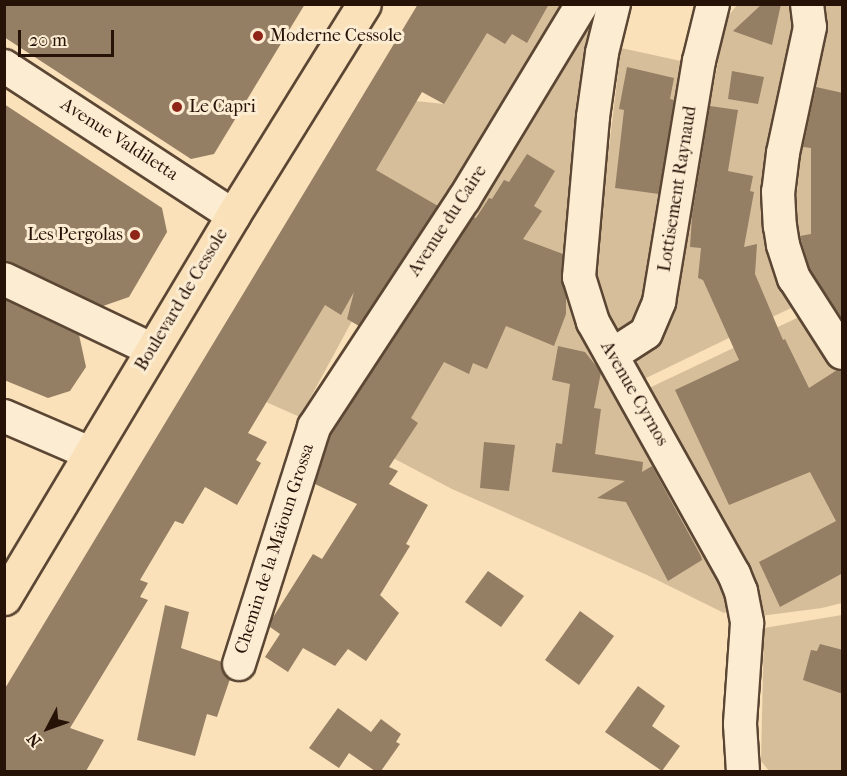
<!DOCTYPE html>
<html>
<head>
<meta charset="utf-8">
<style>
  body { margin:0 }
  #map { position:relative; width:847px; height:776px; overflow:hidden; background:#fae1b9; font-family:"IM FELL French Canon",serif }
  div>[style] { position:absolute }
  .green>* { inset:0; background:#d6be9b }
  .building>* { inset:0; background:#947e64 }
  .roads { filter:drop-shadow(2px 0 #5b4634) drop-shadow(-2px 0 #5b4634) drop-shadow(0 2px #5b4634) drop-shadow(0 -2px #5b4634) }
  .minor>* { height:32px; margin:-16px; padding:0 16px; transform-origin:16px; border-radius:16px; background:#fcecd2 }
  .major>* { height:33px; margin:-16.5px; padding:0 16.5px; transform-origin:16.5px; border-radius:16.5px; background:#fae1b9 }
  .dots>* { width:16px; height:16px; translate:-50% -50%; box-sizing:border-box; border:3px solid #fcecd2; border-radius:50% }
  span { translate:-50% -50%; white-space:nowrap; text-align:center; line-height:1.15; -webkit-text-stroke:6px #fcecd2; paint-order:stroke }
  .poi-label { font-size:18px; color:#261207 }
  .left { translate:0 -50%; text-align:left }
  .right { translate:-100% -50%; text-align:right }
  .street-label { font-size:18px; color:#261207 }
  .frame { position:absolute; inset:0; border:6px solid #261207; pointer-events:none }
  .north { position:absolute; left:18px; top:698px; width:60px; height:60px; -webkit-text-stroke:4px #fcecd2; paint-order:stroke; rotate:229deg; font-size:16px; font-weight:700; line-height:24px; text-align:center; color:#261207 }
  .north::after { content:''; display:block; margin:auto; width:21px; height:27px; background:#261207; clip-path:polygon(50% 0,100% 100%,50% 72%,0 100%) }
  .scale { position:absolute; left:18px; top:30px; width:96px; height:27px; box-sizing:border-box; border:3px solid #261207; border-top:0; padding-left:8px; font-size:18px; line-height:21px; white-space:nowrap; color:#261207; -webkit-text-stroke:4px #fcecd2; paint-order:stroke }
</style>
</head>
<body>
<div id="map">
  <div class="green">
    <i style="clip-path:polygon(458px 5px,565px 5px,378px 320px,359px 308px,300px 417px,266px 402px,296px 290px,416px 101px,444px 104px,445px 26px)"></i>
    <i style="clip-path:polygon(594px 5px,601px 5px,589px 39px,567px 256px,571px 307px,591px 353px,727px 589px,730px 609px,724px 613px,647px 575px,452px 489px,372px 447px,346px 440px,338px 423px)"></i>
    <i style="clip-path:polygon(737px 5px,797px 6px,766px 177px,775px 266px,791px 308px,642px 380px,637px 361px,664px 335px,672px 306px,726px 19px)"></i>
    <i style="clip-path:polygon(826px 5px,842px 5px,842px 339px,808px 269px,793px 229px,808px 87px)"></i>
    <i style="clip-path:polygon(621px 48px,690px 63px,639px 318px,616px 333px,600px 296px,595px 264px)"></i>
    <i style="clip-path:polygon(799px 317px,842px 376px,842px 603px,822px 608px,760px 616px,647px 389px)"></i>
    <i style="clip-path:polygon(842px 615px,842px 771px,769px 771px,761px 761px,764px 628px)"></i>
  </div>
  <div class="building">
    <i style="clip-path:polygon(4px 4px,305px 4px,214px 154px,191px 159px,4px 37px)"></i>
    <i style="clip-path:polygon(418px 4px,549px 4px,527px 43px,512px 34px,505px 44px,487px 33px,444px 104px,422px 92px,376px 170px,438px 206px,359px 326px,347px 319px,354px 292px,341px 315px,325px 305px,248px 433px,267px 442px,256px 460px,261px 463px,237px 505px,205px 487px,183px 524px,175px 521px,140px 580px,148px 583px,140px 597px,148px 600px,70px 728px,104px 740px,86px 771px,4px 771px,4px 690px)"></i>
    <i style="clip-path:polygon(762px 4px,781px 4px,772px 45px,733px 31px)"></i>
    <i style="clip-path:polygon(627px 67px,674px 78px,670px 99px,674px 100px,659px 194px,615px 188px,624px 110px,619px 109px)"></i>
    <i style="clip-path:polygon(732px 71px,764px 77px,758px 104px,728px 99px)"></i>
    <i style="clip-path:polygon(816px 87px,843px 93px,843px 320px,810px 270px,800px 236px,811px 234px,811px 148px,803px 147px)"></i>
    <i style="clip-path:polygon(4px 104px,162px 208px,167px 232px,129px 297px,103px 306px,4px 261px)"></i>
    <i style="clip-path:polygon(710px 106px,738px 110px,728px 171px,753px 176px,750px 191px,754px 192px,744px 247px,757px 244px,755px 274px,783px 340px,785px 339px,809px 388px,837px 370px,843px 371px,843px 573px,780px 607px,759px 562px,836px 521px,810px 472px,729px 505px,675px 390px,739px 360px,703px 280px,698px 278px,701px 248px,690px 247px,692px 216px)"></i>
    <i style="clip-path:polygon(527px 154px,555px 171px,534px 206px,542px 211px,523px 239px,563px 254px,561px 276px,566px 296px,566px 314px,554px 346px,506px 326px,487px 369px,473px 363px,469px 374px,444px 362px,411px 418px,418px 423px,389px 467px,398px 471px,389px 484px,428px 505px,406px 544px,410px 546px,380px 595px,399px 613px,366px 661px,348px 649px,335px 666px,303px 648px,288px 672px,265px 657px,280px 634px,270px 627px,272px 619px,313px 554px,322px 559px,357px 504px,315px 484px,330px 435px,473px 217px,476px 218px,489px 198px,492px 199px,504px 180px,509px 182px)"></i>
    <i style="clip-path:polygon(6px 300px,79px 335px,86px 367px,70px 391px,48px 398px,4px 380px)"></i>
    <i style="clip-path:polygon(558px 346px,585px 352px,601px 372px,594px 408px,601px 409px,595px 454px,643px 462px,642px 472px,652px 466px,701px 556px,702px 560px,668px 581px,626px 502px,597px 498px,625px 481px,552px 472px,556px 443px,562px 444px,570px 384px,552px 380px)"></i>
    <i style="clip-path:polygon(484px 442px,515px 445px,509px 491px,480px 488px)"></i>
    <i style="clip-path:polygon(488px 571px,524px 596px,501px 627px,465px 602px)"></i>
    <i style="clip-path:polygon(165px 605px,189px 612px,181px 648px,222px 662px,222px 668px,230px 679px,217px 717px,207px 714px,195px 756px,137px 740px)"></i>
    <i style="clip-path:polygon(580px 611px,614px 636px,579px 685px,545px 660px)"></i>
    <i style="clip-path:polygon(820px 644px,843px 650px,843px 694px,803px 680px,811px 650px,817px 651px)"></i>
    <i style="clip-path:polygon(638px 686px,665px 706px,652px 726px,680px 746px,662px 771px,605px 732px)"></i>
    <i style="clip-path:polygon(338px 708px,371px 732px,381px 719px,401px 734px,396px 742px,400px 744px,381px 771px,375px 771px,349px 753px,339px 768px,309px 748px)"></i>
  </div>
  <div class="roads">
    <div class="minor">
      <i style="left:614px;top:4px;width:50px;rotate:103.8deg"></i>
      <i style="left:602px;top:53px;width:65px;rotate:98deg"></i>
      <i style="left:593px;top:117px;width:161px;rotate:95deg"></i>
      <i style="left:579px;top:277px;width:47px;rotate:72.7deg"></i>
      <i style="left:593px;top:322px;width:289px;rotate:60.8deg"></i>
      <i style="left:734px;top:574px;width:18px;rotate:68deg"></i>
      <i style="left:741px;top:591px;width:33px;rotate:79deg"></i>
      <i style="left:747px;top:623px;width:101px;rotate:94deg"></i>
      <i style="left:740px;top:724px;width:48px;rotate:86.4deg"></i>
      <i style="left:807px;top:4px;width:23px;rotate:83deg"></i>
      <i style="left:810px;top:27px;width:129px;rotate:102.1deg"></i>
      <i style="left:783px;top:153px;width:39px;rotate:97deg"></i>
      <i style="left:778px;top:192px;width:34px;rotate:87deg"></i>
      <i style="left:780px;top:226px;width:19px;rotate:81deg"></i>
      <i style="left:783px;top:245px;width:35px;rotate:72deg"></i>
      <i style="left:794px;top:278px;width:89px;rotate:57.4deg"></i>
      <i style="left:4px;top:66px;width:273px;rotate:33.1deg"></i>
      <i style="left:4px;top:279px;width:165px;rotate:25.5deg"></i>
      <i style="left:612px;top:355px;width:40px;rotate:-32.9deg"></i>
      <i style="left:646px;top:333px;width:34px;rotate:-67deg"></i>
      <i style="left:659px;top:302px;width:244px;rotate:-80.6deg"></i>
      <i style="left:699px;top:61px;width:59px;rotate:-76.2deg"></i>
      <i style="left:4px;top:416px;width:94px;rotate:23.3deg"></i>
      <i style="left:239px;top:664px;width:249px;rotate:-72.4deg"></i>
      <i style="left:314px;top:427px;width:273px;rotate:-56.7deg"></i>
      <i style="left:464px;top:199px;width:228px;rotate:-58.8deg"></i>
    </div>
    <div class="major">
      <i style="left:4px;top:598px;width:446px;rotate:-59.1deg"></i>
      <i style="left:233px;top:215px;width:248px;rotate:-58.2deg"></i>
    </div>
  </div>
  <div class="dots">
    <i style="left:258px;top:36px;background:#8f2418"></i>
    <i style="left:177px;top:107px;background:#8f2418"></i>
    <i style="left:135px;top:235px;background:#8f2418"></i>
  </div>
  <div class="poi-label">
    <span class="left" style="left:270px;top:36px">Moderne Cessole</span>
    <span class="left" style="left:189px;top:107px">Le Capri</span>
    <span class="right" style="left:123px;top:235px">Les Pergolas</span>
  </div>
  <div class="street-label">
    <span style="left:119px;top:140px;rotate:33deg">Avenue Valdiletta</span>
    <span style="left:678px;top:189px;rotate:-81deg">Lottisement Raynaud</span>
    <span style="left:448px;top:221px;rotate:-57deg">Avenue du Caire</span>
    <span style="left:182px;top:300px;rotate:-59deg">Boulevard de Cessole</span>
    <span style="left:634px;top:394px;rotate:60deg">Avenue Cyrnos</span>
    <span style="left:275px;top:549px;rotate:-72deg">Chemin de la Maïoun Grossa</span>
  </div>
  <div class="frame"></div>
  <div class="north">N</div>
  <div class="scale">20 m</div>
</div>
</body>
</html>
